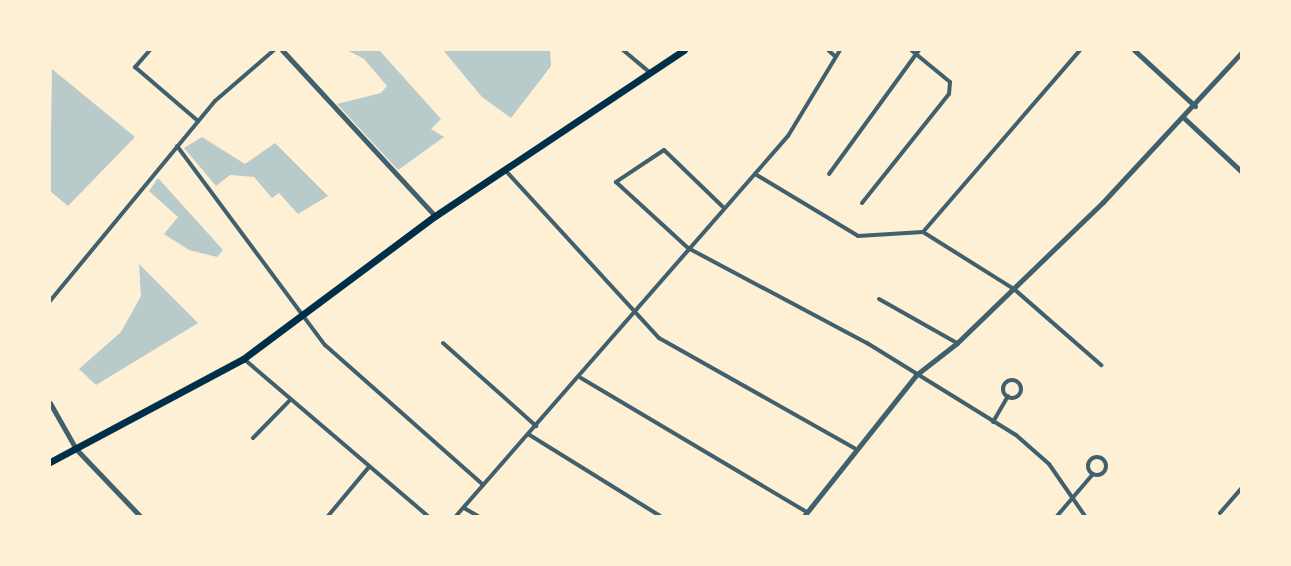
<!DOCTYPE html>
<html>
<head>
<meta charset="utf-8">
<style>
  body { margin:0 }
  #map { position:relative; width:1291px; height:566px; overflow:hidden; background:#fdf0d5; font-family:"IBM Plex Sans",sans-serif }
  div>[style] { position:absolute }
  .green>* { inset:0; background:#b9caca }
  .minor>* { height:4px; margin:-2px; padding:0 2px; transform-origin:2px; border-radius:2px; background:#3f606c }
  .minor>.ring { margin:-2px; padding:0; box-sizing:content-box; background:none; border:4px solid #3f606c; border-radius:50% }
  .tertiary>* { height:5px; margin:-2.5px; padding:0 2.5px; transform-origin:2.5px; border-radius:2.5px; background:#3f606c }
  .primary>* { height:7px; margin:-3.5px; padding:0 3.5px; transform-origin:3.5px; border-radius:3.5px; background:#003049 }
  span { translate:-50% -50%; white-space:nowrap; text-align:center; line-height:1.15; -webkit-text-stroke:6px #fdf0d5; paint-order:stroke }
  .frame { position:absolute; inset:0; border:51px solid #fdf0d5; pointer-events:none }
</style>
</head>
<body>
<div id="map">
  <div class="green">
    <i style="clip-path:polygon(347px 50px,379px 50px,441px 119px,431px 129px,444px 137px,398px 170px,337px 104px,381px 93px,387px 86px,364px 59px)"></i>
    <i style="clip-path:polygon(443px 50px,550px 50px,551px 66px,511px 118px,482px 97px)"></i>
    <i style="clip-path:polygon(52px 69px,135px 137px,68px 206px,50px 191px)"></i>
    <i style="clip-path:polygon(202px 137px,245px 164px,275px 143px,328px 196px,298px 214px,279px 193px,272px 198px,254px 177px,230px 175px,216px 186px,184px 148px)"></i>
    <i style="clip-path:polygon(158px 178px,223px 250px,217px 257px,189px 250px,164px 234px,178px 217px,149px 191px)"></i>
    <i style="clip-path:polygon(139px 264px,198px 323px,96px 385px,79px 369px,121px 332px,141px 296px)"></i>
  </div>
  <div class="minor">
    <i style="left:150px;top:50px;width:23px;rotate:131deg"></i>
    <i style="left:135px;top:67px;width:83px;rotate:40.6deg"></i>
    <i style="left:623px;top:50px;width:34px;rotate:40deg"></i>
    <i style="left:828px;top:50px;width:9px;rotate:41deg"></i>
    <i style="left:177px;top:146px;width:248px;rotate:53.4deg"></i>
    <i style="left:325px;top:345px;width:211px;rotate:41.5deg"></i>
    <i style="left:505px;top:170px;width:228px;rotate:47.5deg"></i>
    <i style="left:659px;top:338px;width:224px;rotate:29.4deg"></i>
    <i style="left:755px;top:174px;width:120px;rotate:31deg"></i>
    <i style="left:858px;top:236px;width:65px;rotate:-3.5deg"></i>
    <i style="left:923px;top:232px;width:107px;rotate:32.1deg"></i>
    <i style="left:1014px;top:289px;width:116px;rotate:41.1deg"></i>
    <i style="left:829px;top:174px;width:153px;rotate:-54deg"></i>
    <i style="left:862px;top:203px;width:139px;rotate:-51.4deg"></i>
    <i style="left:949px;top:94px;width:12px;rotate:-85deg"></i>
    <i style="left:950px;top:82px;width:50px;rotate:-140.6deg"></i>
    <i style="left:723px;top:207px;width:82px;rotate:-136deg"></i>
    <i style="left:664px;top:150px;width:58px;rotate:146.3deg"></i>
    <i style="left:616px;top:182px;width:98px;rotate:42.5deg"></i>
    <i style="left:688px;top:248px;width:203px;rotate:28deg"></i>
    <i style="left:867px;top:343px;width:175px;rotate:31.7deg"></i>
    <i style="left:1016px;top:435px;width:44px;rotate:41.3deg"></i>
    <i style="left:1049px;top:464px;width:63px;rotate:55.3deg"></i>
    <i style="left:923px;top:232px;width:240px;rotate:-49.2deg"></i>
    <i style="left:879px;top:299px;width:90px;rotate:29.4deg"></i>
    <i style="left:50px;top:301px;width:259px;rotate:-50.5deg"></i>
    <i style="left:215px;top:101px;width:78px;rotate:-40.8deg"></i>
    <i style="left:443px;top:343px;width:125px;rotate:41.7deg"></i>
    <i style="left:244px;top:359px;width:242px;rotate:40.5deg"></i>
    <i style="left:581px;top:378px;width:263px;rotate:30.7deg"></i>
    <i class="ring" style="left:1003px;top:380px;width:14px;height:14px"></i>
    <i style="left:993px;top:422px;width:30px;rotate:-60deg"></i>
    <i style="left:528px;top:434px;width:155px;rotate:31.8deg"></i>
    <i style="left:253px;top:438px;width:54px;rotate:-45.7deg"></i>
    <i class="ring" style="left:1088px;top:457px;width:14px;height:14px"></i>
    <i style="left:464px;top:508px;width:16px;rotate:30deg"></i>
    <i style="left:1220px;top:513px;width:33px;rotate:-49deg"></i>
    <i style="left:328px;top:516px;width:64px;rotate:-50.1deg"></i>
    <i style="left:456px;top:516px;width:505px;rotate:-48.86deg"></i>
    <i style="left:788px;top:136px;width:100px;rotate:-58.8deg"></i>
    <i style="left:1057px;top:516px;width:55px;rotate:-49.4deg"></i>
  </div>
  <div class="tertiary">
    <i style="left:282px;top:50px;width:226px;rotate:47.3deg"></i>
    <i style="left:1134px;top:50px;width:83px;rotate:42.6deg"></i>
    <i style="left:1184px;top:118px;width:79px;rotate:43deg"></i>
    <i style="left:50px;top:403px;width:53px;rotate:60.5deg"></i>
    <i style="left:76px;top:449px;width:93px;rotate:46.3deg"></i>
    <i style="left:804px;top:516px;width:180px;rotate:-51.5deg"></i>
    <i style="left:916px;top:375px;width:52px;rotate:-38deg"></i>
    <i style="left:957px;top:343px;width:203px;rotate:-44deg"></i>
    <i style="left:1103px;top:202px;width:205px;rotate:-47.2deg"></i>
  </div>
  <div class="primary">
    <i style="left:50px;top:462px;width:219px;rotate:-28.1deg"></i>
    <i style="left:243px;top:359px;width:239px;rotate:-36.7deg"></i>
    <i style="left:435px;top:216px;width:299px;rotate:-33.7deg"></i>
  </div>
  <div class="frame"></div>
</div>
</body>
</html>
